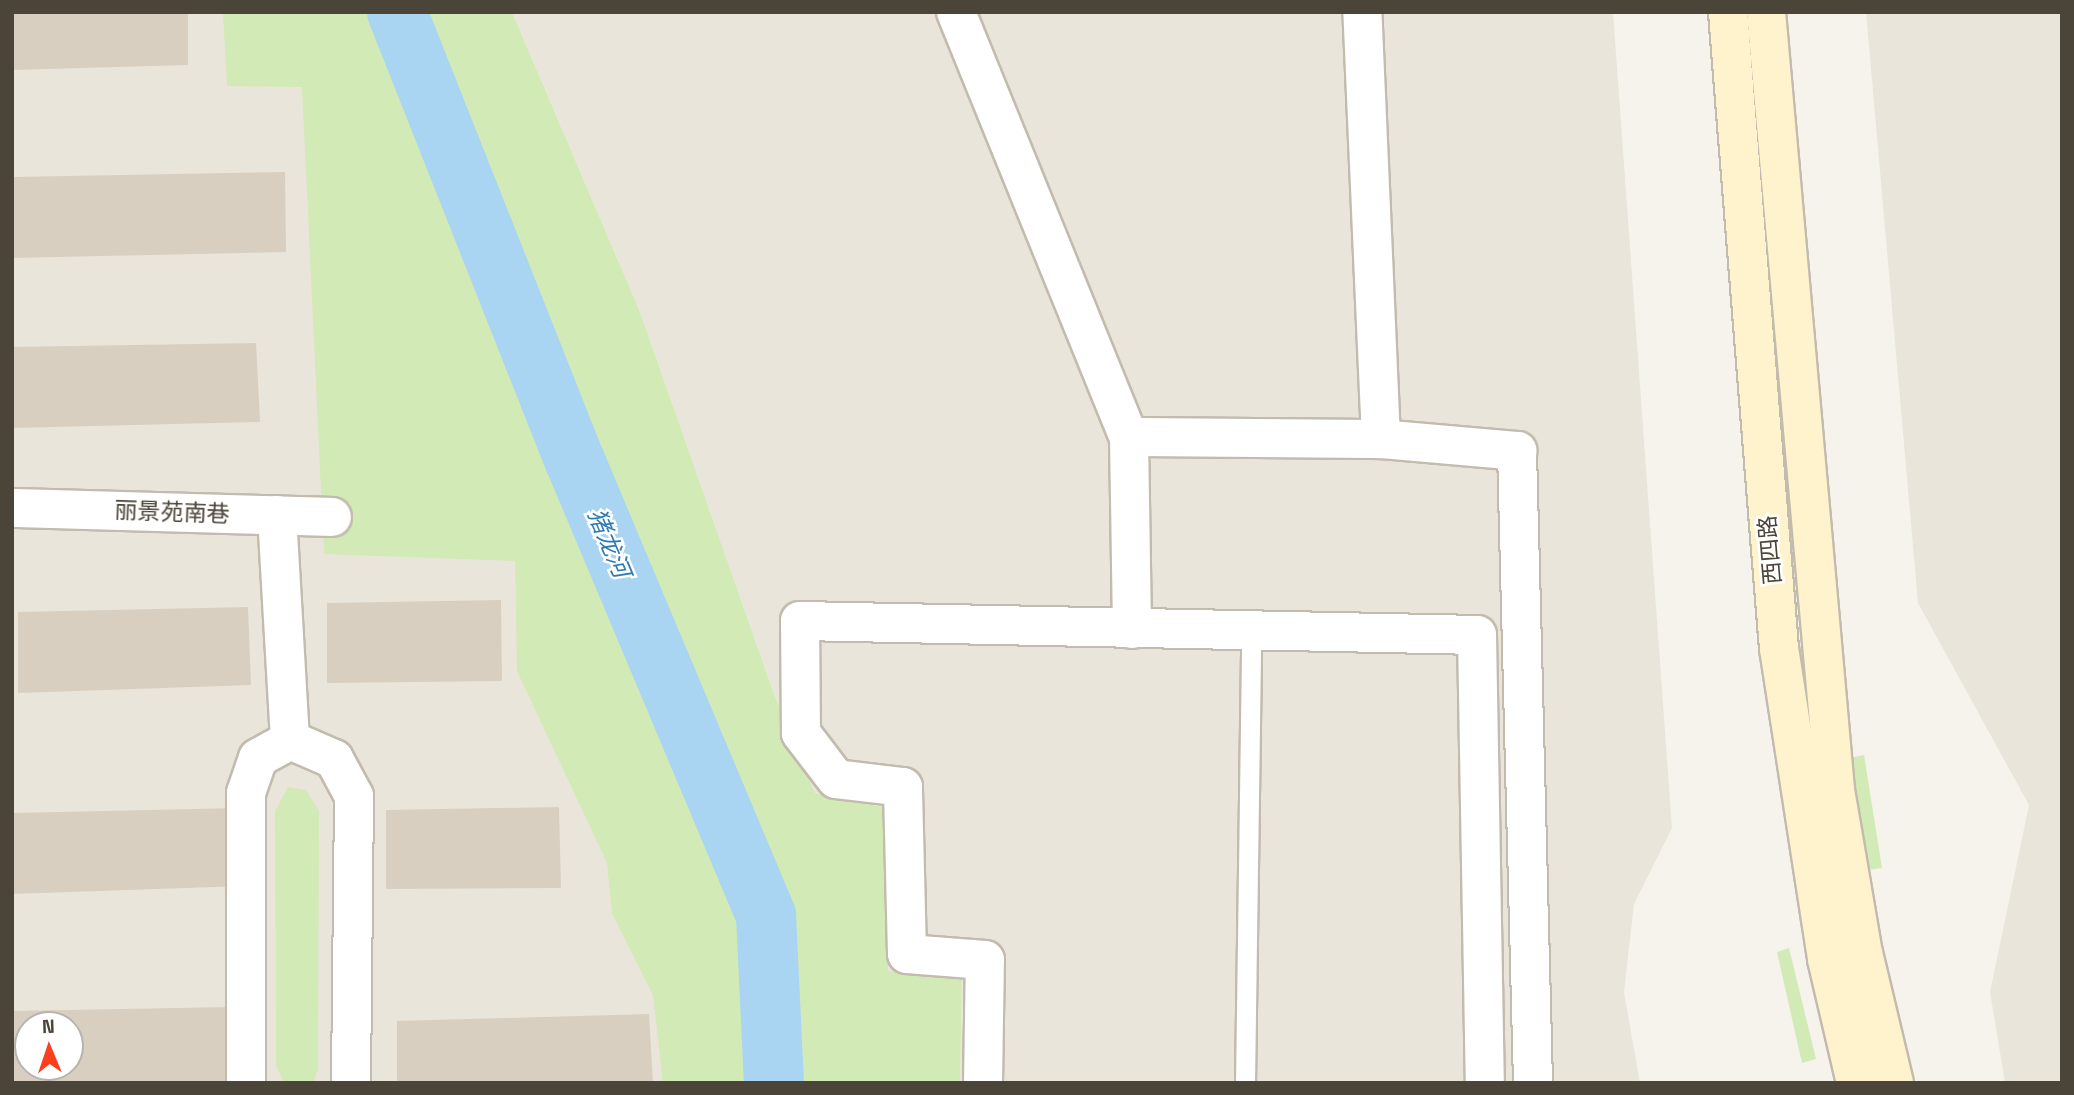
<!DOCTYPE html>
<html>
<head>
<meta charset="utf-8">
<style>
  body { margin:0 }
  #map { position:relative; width:2074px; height:1095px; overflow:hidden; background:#f6f3ec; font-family:"Space Grotesk","Noto Sans SC",sans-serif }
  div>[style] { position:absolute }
  .residential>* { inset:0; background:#eae5da }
  .green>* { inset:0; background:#d2eab5 }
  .river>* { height:60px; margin:-30px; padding:0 30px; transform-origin:30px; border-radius:30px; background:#a9d4f2 }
  .building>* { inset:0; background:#d8cfc1 }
  .roads { filter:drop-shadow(2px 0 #c2bbae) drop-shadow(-2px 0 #c2bbae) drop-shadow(0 2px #c2bbae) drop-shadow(0 -2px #c2bbae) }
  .lane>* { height:19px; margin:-9.5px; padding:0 9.5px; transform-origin:9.5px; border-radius:9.5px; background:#fff }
  .street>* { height:38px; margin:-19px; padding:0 19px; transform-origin:19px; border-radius:19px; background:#fff }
  .secondary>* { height:38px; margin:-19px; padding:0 19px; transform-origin:19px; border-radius:19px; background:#fff3cd }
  span { translate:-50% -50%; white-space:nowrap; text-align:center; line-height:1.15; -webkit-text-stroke:5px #fff; paint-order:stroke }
  .street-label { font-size:23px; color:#4b4439 }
  .water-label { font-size:24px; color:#2e7ab2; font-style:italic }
  .frame { position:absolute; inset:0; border:14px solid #4b4439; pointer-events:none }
  .north { position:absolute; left:14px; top:1011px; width:70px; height:70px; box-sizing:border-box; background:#fff; border:2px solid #b7b4b0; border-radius:50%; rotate:358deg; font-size:19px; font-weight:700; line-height:28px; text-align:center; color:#4b4439 }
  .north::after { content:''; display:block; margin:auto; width:24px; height:32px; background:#fc3f1d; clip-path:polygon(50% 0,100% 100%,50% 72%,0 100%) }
</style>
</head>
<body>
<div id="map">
  <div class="residential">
    <i style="clip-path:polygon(evenodd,12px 12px,319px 12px,690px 945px,691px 1083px,12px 1083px,12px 12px,28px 1025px,70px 1025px,70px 1067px,28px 1067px,28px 1025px)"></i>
    <i style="clip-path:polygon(512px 12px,1613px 12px,1672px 828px,1634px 904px,1624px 992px,1640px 1083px,960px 1083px,962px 976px,888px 971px,886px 809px,815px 793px,774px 694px,640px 312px)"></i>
    <i style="clip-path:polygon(1866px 12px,2062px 12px,2062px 1083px,2005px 1083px,1990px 992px,2029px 805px,1918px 603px)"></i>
  </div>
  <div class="green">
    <i style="clip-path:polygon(223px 12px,512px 12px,640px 312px,774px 694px,815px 793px,886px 808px,888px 971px,962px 976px,960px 1083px,663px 1083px,653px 995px,612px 913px,607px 863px,517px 671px,515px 561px,324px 554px,302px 87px,227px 86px)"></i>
    <i style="clip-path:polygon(1864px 755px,1882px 868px,1868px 870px,1850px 758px)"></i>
    <i style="clip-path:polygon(288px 787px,306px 790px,319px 811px,318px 1069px,313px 1083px,284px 1083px,276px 1065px,275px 811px)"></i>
    <i style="clip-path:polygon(1789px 948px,1816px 1059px,1802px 1063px,1777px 952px)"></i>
  </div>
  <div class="river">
    <i style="left:397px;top:12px;width:483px;rotate:68.4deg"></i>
    <i style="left:575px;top:461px;width:493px;rotate:67.2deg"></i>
    <i style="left:766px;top:915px;width:168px;rotate:87.3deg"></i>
  </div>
  <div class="building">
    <i style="clip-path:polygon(12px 12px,188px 12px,188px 65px,12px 70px)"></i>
    <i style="clip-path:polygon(285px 172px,286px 252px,12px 258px,12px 177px)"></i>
    <i style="clip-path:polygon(256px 343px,260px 422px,12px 428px,12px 347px)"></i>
    <i style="clip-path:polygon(501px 600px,502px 681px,327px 683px,327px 603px)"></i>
    <i style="clip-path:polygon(248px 607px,251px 685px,18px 693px,18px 612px)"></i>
    <i style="clip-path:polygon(559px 807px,561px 888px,386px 889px,386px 810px)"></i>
    <i style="clip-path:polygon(241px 808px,244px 886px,12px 894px,12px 813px)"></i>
    <i style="clip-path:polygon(evenodd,230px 1007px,233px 1083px,12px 1083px,12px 1011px,230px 1007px,28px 1025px,70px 1025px,70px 1067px,28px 1067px,28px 1025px)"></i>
    <i style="clip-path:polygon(649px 1014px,653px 1083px,397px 1083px,397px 1021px)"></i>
  </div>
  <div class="roads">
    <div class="lane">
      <i style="left:1245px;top:1083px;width:452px;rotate:-89.2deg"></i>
    </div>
    <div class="street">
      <i style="left:956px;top:12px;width:459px;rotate:67.9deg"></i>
      <i style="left:1129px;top:437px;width:192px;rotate:89.1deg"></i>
      <i style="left:1129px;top:437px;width:252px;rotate:0.5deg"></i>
      <i style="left:1381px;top:439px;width:427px;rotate:-92.5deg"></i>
      <i style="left:1381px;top:439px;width:137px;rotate:5deg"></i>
      <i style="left:1517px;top:451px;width:632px;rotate:88.55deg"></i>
      <i style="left:12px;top:508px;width:320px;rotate:1.6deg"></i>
      <i style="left:277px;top:515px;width:225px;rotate:86.7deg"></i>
      <i style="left:290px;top:740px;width:48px;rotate:23.4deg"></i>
      <i style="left:334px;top:759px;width:42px;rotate:61.6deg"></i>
      <i style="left:354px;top:796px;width:287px;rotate:90.6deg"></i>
      <i style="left:246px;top:1083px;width:290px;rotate:-90deg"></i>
      <i style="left:246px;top:793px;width:37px;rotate:-71deg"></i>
      <i style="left:258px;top:758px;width:37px;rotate:-29deg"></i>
      <i style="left:983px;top:1083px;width:123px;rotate:-89.1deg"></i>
      <i style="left:985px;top:960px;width:78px;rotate:-175.6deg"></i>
      <i style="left:907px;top:954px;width:167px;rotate:-91.4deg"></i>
      <i style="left:903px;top:787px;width:67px;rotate:-173.2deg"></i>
      <i style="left:836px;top:779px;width:58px;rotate:-127.3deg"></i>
      <i style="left:801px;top:733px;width:112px;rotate:-90.5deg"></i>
      <i style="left:800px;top:621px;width:677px;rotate:1.18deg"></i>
      <i style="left:1477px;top:635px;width:448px;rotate:89deg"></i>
    </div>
    <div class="secondary">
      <i style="left:1728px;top:12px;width:638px;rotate:85.42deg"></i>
      <i style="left:1779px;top:648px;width:315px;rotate:81.2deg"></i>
      <i style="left:1827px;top:959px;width:127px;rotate:76.8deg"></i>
      <i style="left:1766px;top:12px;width:781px;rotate:84.93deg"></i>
      <i style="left:1835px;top:790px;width:165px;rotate:80.3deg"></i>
      <i style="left:1863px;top:953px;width:134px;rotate:76.6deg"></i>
    </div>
  </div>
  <div class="street-label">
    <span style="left:172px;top:512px;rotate:2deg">丽景苑南巷</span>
    <span style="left:1770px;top:550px;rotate:-95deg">西四路</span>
  </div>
  <div class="water-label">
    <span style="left:609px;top:543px;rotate:67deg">猪龙河</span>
  </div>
  <div class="frame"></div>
  <div class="north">N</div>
</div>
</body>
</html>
